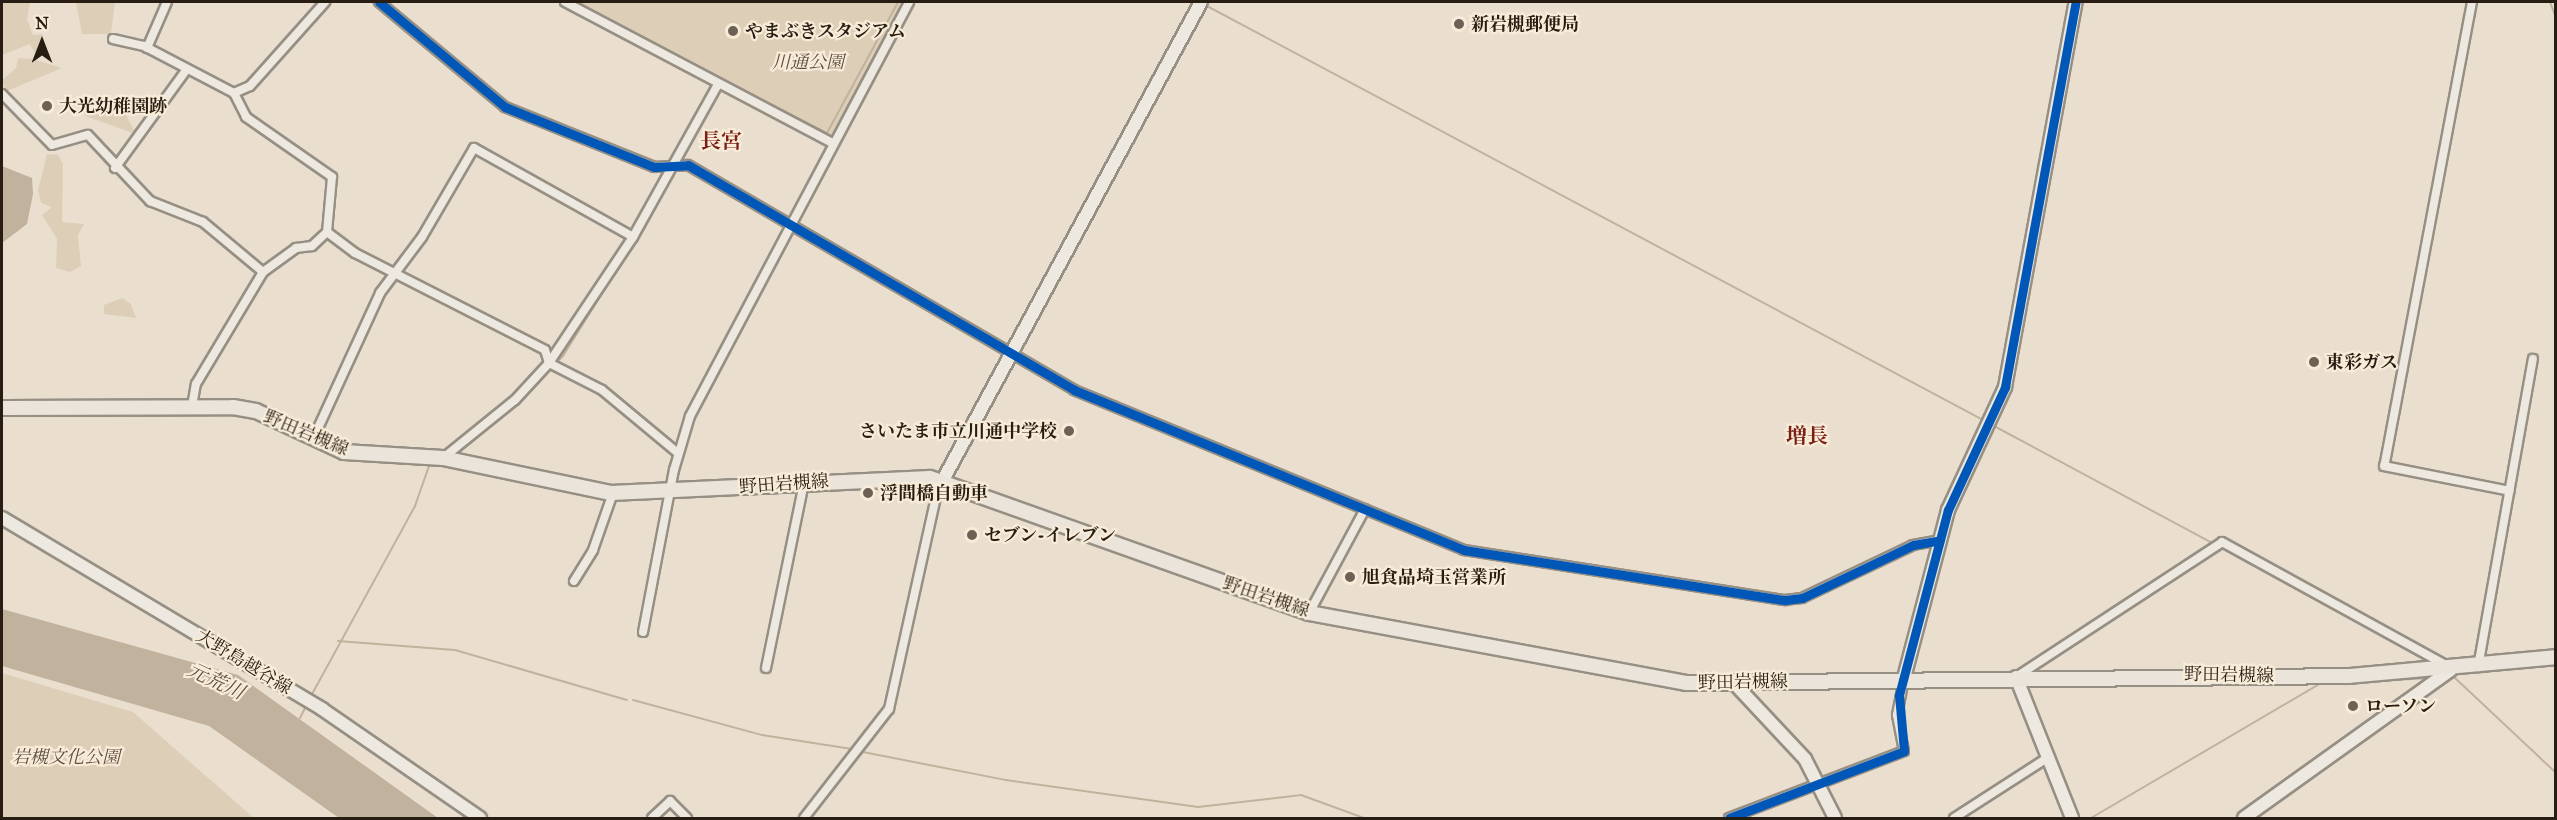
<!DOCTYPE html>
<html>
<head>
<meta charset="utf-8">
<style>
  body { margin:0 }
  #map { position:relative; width:2557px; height:820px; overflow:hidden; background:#eadfcf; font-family:"IM FELL Great Primer","Noto Serif JP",serif }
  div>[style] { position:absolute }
  .green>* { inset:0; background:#ddceb8 }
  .water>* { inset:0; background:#c1b29d }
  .stream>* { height:2px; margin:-1px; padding:0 1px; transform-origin:1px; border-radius:1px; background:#c1b29d }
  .roads { filter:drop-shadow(2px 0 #968f84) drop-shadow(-2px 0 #968f84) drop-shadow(0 2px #968f84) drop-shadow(0 -2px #968f84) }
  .street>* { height:8px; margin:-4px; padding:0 4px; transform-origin:4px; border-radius:4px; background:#ede8e0 }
  .secondary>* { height:12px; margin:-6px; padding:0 6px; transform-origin:6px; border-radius:6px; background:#ede8e0 }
  .primary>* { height:14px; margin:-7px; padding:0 7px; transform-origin:7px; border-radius:7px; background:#ebe4db }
  .cycleway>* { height:9px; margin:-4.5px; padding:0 4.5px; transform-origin:4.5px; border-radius:4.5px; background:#0057b8 }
  .dots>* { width:16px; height:16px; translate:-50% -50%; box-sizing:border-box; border:3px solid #f8ecd9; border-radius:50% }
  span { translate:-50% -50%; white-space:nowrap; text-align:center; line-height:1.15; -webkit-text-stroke:4.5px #f8ecd9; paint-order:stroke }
  .poi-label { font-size:18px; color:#281d12; font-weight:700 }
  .left { translate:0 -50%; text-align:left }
  .right { translate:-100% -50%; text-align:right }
  .park-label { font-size:18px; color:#5b4e3e; font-style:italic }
  .street-label { font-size:18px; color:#281d12 }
  .water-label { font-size:20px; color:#5e5141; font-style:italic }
  .quarter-label { font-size:21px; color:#7a1f14; font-weight:700 }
  .frame { position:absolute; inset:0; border:3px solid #281d12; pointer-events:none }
  .north { position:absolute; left:12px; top:12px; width:60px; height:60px; -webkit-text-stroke:4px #f8ecd9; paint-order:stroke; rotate:0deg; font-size:16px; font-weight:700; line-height:24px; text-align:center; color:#281d12 }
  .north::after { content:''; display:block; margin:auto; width:21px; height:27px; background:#281d12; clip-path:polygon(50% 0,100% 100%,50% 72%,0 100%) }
</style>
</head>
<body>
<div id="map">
  <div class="green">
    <i style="clip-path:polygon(2px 2px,30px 2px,27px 19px,33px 35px,42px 34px,48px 53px,37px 57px,30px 44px,2px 55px)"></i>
    <i style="clip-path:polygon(76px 2px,115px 2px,111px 34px,82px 34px)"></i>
    <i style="clip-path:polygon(565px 2px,909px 2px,832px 143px)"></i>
    <i style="clip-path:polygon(18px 58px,33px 59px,62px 68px,7px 91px,2px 80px,16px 68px)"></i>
    <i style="clip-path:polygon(87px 97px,124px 111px,136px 134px,85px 116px,81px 102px)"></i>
    <i style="clip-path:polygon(47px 154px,58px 155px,63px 164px,62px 222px,84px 224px,78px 235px,81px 266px,70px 272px,56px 268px,57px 239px,42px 215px,52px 207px,41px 203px,38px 190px)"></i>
    <i style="clip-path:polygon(122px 298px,131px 304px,136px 318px,104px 314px,104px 305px)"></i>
    <i style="clip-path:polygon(2px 673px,133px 712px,254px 818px,2px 818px)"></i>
  </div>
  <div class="water">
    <i style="clip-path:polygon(2px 166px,32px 178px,33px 194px,27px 224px,2px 243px)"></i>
    <i style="clip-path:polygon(2px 609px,238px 675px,438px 818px,339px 818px,209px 726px,2px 666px)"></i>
  </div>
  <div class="stream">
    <i style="left:2550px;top:2px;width:17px;rotate:69deg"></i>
    <i style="left:1207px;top:6px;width:882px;rotate:28.08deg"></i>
    <i style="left:724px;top:81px;width:115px;rotate:26.8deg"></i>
    <i style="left:827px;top:133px;width:149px;rotate:-61.5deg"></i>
    <i style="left:692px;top:140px;width:57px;rotate:-60.8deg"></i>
    <i style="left:520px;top:401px;width:62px;rotate:-46.3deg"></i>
    <i style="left:563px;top:356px;width:106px;rotate:-58.1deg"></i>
    <i style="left:1994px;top:426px;width:250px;rotate:28.2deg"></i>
    <i style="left:2219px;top:546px;width:72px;rotate:28deg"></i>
    <i style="left:338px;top:641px;width:117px;rotate:4.4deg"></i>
    <i style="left:455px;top:650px;width:179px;rotate:16.2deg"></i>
    <i style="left:2455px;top:678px;width:139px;rotate:43.2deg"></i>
    <i style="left:2372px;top:681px;width:60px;rotate:-2.9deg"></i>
    <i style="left:311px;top:696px;width:217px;rotate:-61.3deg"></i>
    <i style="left:415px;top:506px;width:42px;rotate:-70.7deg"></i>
    <i style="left:633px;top:700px;width:134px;rotate:15.2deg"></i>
    <i style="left:762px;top:735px;width:91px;rotate:8.8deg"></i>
    <i style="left:300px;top:718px;width:16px;rotate:-63deg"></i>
    <i style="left:863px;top:752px;width:146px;rotate:11.1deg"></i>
    <i style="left:1006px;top:780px;width:194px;rotate:8deg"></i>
    <i style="left:1198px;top:807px;width:104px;rotate:-6.6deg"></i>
    <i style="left:1301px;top:795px;width:67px;rotate:20.1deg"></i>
    <i style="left:2091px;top:818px;width:267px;rotate:-30.4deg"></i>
  </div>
  <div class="roads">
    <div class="street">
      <i style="left:379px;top:2px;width:164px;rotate:39.8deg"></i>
      <i style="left:505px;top:107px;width:161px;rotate:21.9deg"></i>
      <i style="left:654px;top:167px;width:34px;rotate:-3deg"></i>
      <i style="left:688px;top:165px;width:447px;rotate:30.2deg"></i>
      <i style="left:1074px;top:390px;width:422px;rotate:22.3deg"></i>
      <i style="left:1464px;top:550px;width:325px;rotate:8.9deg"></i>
      <i style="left:1785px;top:600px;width:17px;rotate:-7deg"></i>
      <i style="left:1802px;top:598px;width:123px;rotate:-25.5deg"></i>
      <i style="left:1913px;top:545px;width:27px;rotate:-10deg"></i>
      <i style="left:565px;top:2px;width:302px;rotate:27.8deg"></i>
      <i style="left:2472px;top:2px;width:472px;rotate:100.7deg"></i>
      <i style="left:2384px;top:466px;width:128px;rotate:11.2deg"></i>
      <i style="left:113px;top:39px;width:32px;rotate:13deg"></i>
      <i style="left:144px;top:46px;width:102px;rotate:27.6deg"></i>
      <i style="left:234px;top:93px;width:27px;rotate:63deg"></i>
      <i style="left:246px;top:117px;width:105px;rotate:34.9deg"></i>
      <i style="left:332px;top:177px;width:55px;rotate:95.2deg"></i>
      <i style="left:327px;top:232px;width:35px;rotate:37deg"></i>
      <i style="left:355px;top:253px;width:213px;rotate:27deg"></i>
      <i style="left:545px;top:350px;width:14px;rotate:73deg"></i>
      <i style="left:549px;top:363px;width:59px;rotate:27deg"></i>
      <i style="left:602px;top:390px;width:99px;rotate:39.7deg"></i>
      <i style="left:147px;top:48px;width:50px;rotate:-66.5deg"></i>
      <i style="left:234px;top:93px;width:17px;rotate:-24deg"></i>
      <i style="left:250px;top:86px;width:113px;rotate:-48.2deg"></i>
      <i style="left:2px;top:94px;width:71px;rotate:45.6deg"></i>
      <i style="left:52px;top:145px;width:37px;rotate:-16deg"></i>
      <i style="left:88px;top:135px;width:91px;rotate:46.8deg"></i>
      <i style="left:150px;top:201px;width:57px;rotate:21.6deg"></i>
      <i style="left:203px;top:222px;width:78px;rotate:39.8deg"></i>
      <i style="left:115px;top:168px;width:122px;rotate:-54deg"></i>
      <i style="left:192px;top:406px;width:22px;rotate:-80deg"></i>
      <i style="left:196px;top:384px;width:131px;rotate:-59.1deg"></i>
      <i style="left:263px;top:272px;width:41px;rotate:-36deg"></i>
      <i style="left:296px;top:248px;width:16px;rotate:-7deg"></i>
      <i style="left:312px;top:246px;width:21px;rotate:-43deg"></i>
      <i style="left:313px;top:439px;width:161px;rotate:-65.3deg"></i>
      <i style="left:380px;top:293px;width:70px;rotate:-53.1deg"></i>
      <i style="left:422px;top:237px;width:103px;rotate:-59.7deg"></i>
      <i style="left:474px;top:148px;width:182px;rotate:29.2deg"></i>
      <i style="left:443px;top:458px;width:92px;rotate:-38.9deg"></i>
      <i style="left:515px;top:400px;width:50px;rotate:-47.4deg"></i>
      <i style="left:549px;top:363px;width:151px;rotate:-56.3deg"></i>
      <i style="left:633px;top:237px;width:175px;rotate:-60.9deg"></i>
      <i style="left:574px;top:581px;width:36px;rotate:-58deg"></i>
      <i style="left:593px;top:550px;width:60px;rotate:-70.7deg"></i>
      <i style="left:1309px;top:613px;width:118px;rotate:-61.7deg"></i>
      <i style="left:643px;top:632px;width:165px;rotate:-79.2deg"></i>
      <i style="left:674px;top:470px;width:56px;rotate:-73.5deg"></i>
      <i style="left:690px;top:416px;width:468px;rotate:-62.1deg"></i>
      <i style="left:2478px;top:667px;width:313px;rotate:-79.9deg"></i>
      <i style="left:766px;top:668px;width:189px;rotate:-78.4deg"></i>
      <i style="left:2016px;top:677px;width:246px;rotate:-33.2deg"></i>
      <i style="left:2222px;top:542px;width:259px;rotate:28.8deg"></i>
      <i style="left:652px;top:818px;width:25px;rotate:-43deg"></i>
      <i style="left:670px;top:801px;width:24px;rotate:45deg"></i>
      <i style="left:804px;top:818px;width:138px;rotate:-52.1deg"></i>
      <i style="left:889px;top:709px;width:236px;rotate:-77.5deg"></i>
      <i style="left:1729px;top:818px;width:187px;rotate:-20.9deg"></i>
      <i style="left:1904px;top:751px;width:37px;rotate:-101deg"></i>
      <i style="left:1897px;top:715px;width:38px;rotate:-79deg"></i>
      <i style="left:1954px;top:818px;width:111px;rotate:-32.8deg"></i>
    </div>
    <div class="secondary">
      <i style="left:943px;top:480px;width:543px;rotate:-61.64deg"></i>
      <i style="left:2px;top:518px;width:373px;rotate:30.8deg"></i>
      <i style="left:322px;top:709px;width:192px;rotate:34.6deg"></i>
      <i style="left:2016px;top:677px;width:152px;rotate:68.3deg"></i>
      <i style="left:1904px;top:678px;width:174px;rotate:-75.3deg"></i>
      <i style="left:1948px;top:510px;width:136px;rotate:-65.1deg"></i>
      <i style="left:2005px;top:387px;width:391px;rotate:-79.6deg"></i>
      <i style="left:1733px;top:682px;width:105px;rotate:46.9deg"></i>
      <i style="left:1805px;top:759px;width:66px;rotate:63deg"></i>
      <i style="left:2244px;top:818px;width:254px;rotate:-35.6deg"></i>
    </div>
    <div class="primary">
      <i style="left:2px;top:408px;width:231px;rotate:-0.2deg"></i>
      <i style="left:233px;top:407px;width:23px;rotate:10deg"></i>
      <i style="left:256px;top:411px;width:97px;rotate:25deg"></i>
      <i style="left:344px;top:452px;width:99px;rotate:3.5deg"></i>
      <i style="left:443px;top:458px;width:172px;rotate:11.8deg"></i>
      <i style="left:611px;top:493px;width:319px;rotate:-2.7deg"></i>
      <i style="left:930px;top:478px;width:402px;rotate:19.6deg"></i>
      <i style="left:1309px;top:613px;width:383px;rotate:10.5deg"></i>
      <i style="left:1686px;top:683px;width:663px;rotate:-0.6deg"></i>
      <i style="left:2349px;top:676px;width:208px;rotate:-5.2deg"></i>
    </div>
  </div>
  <div class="cycleway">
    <i style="left:379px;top:2px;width:164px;rotate:39.8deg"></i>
    <i style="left:505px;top:107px;width:161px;rotate:21.9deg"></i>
    <i style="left:654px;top:167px;width:34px;rotate:-3deg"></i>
    <i style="left:688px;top:165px;width:447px;rotate:30.2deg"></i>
    <i style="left:1074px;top:390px;width:422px;rotate:22.3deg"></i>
    <i style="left:1464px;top:550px;width:325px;rotate:8.9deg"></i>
    <i style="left:1785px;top:600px;width:17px;rotate:-7deg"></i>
    <i style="left:1802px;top:598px;width:123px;rotate:-25.5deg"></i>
    <i style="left:1913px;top:545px;width:27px;rotate:-10deg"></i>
    <i style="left:1729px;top:818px;width:187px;rotate:-20.9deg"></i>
    <i style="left:1904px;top:751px;width:56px;rotate:-95.1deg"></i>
    <i style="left:1899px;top:695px;width:191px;rotate:-75.2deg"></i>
    <i style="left:1948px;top:510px;width:136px;rotate:-65.1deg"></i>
    <i style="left:2005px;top:387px;width:391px;rotate:-79.6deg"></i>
  </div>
  <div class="dots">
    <i style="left:1459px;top:24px;background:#6c6154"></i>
    <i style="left:733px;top:31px;background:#6c6154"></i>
    <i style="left:47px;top:106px;background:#6c6154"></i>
    <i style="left:2314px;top:362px;background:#6c6154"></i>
    <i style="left:1069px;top:431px;background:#6c6154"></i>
    <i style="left:868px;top:493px;background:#6c6154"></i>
    <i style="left:972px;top:535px;background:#6c6154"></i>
    <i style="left:1350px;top:577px;background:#6c6154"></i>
    <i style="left:2353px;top:706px;background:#6c6154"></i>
  </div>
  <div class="poi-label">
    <span class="left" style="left:1471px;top:24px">新岩槻郵便局</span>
    <span class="left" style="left:745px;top:31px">やまぶきスタジアム</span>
    <span class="left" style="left:59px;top:106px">大光幼稚園跡</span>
    <span class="left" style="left:2326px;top:362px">東彩ガス</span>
    <span class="right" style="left:1057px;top:431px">さいたま市立川通中学校</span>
    <span class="left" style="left:880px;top:493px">浮間橋自動車</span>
    <span class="left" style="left:984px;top:535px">セブン-イレブン</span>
    <span class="left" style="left:1362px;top:577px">旭食品埼玉営業所</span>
    <span class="left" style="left:2365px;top:706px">ローソン</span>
  </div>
  <div class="park-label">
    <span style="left:808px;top:62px">川通公園</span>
    <span style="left:66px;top:757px">岩槻文化公園</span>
  </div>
  <div class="street-label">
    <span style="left:306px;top:433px;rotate:23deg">野田岩槻線</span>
    <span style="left:784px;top:484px;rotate:-4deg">野田岩槻線</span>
    <span style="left:1266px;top:597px;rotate:19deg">野田岩槻線</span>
    <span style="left:244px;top:662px;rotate:31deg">大野島越谷線</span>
    <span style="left:2229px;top:675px;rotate:1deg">野田岩槻線</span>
    <span style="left:1743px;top:682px;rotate:-1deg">野田岩槻線</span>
  </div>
  <div class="water-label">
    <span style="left:216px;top:681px;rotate:25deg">元荒川</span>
  </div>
  <div class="quarter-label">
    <span style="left:721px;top:141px">長宮</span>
    <span style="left:1807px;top:436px">増長</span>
  </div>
  <div class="frame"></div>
  <div class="north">N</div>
</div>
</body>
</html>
